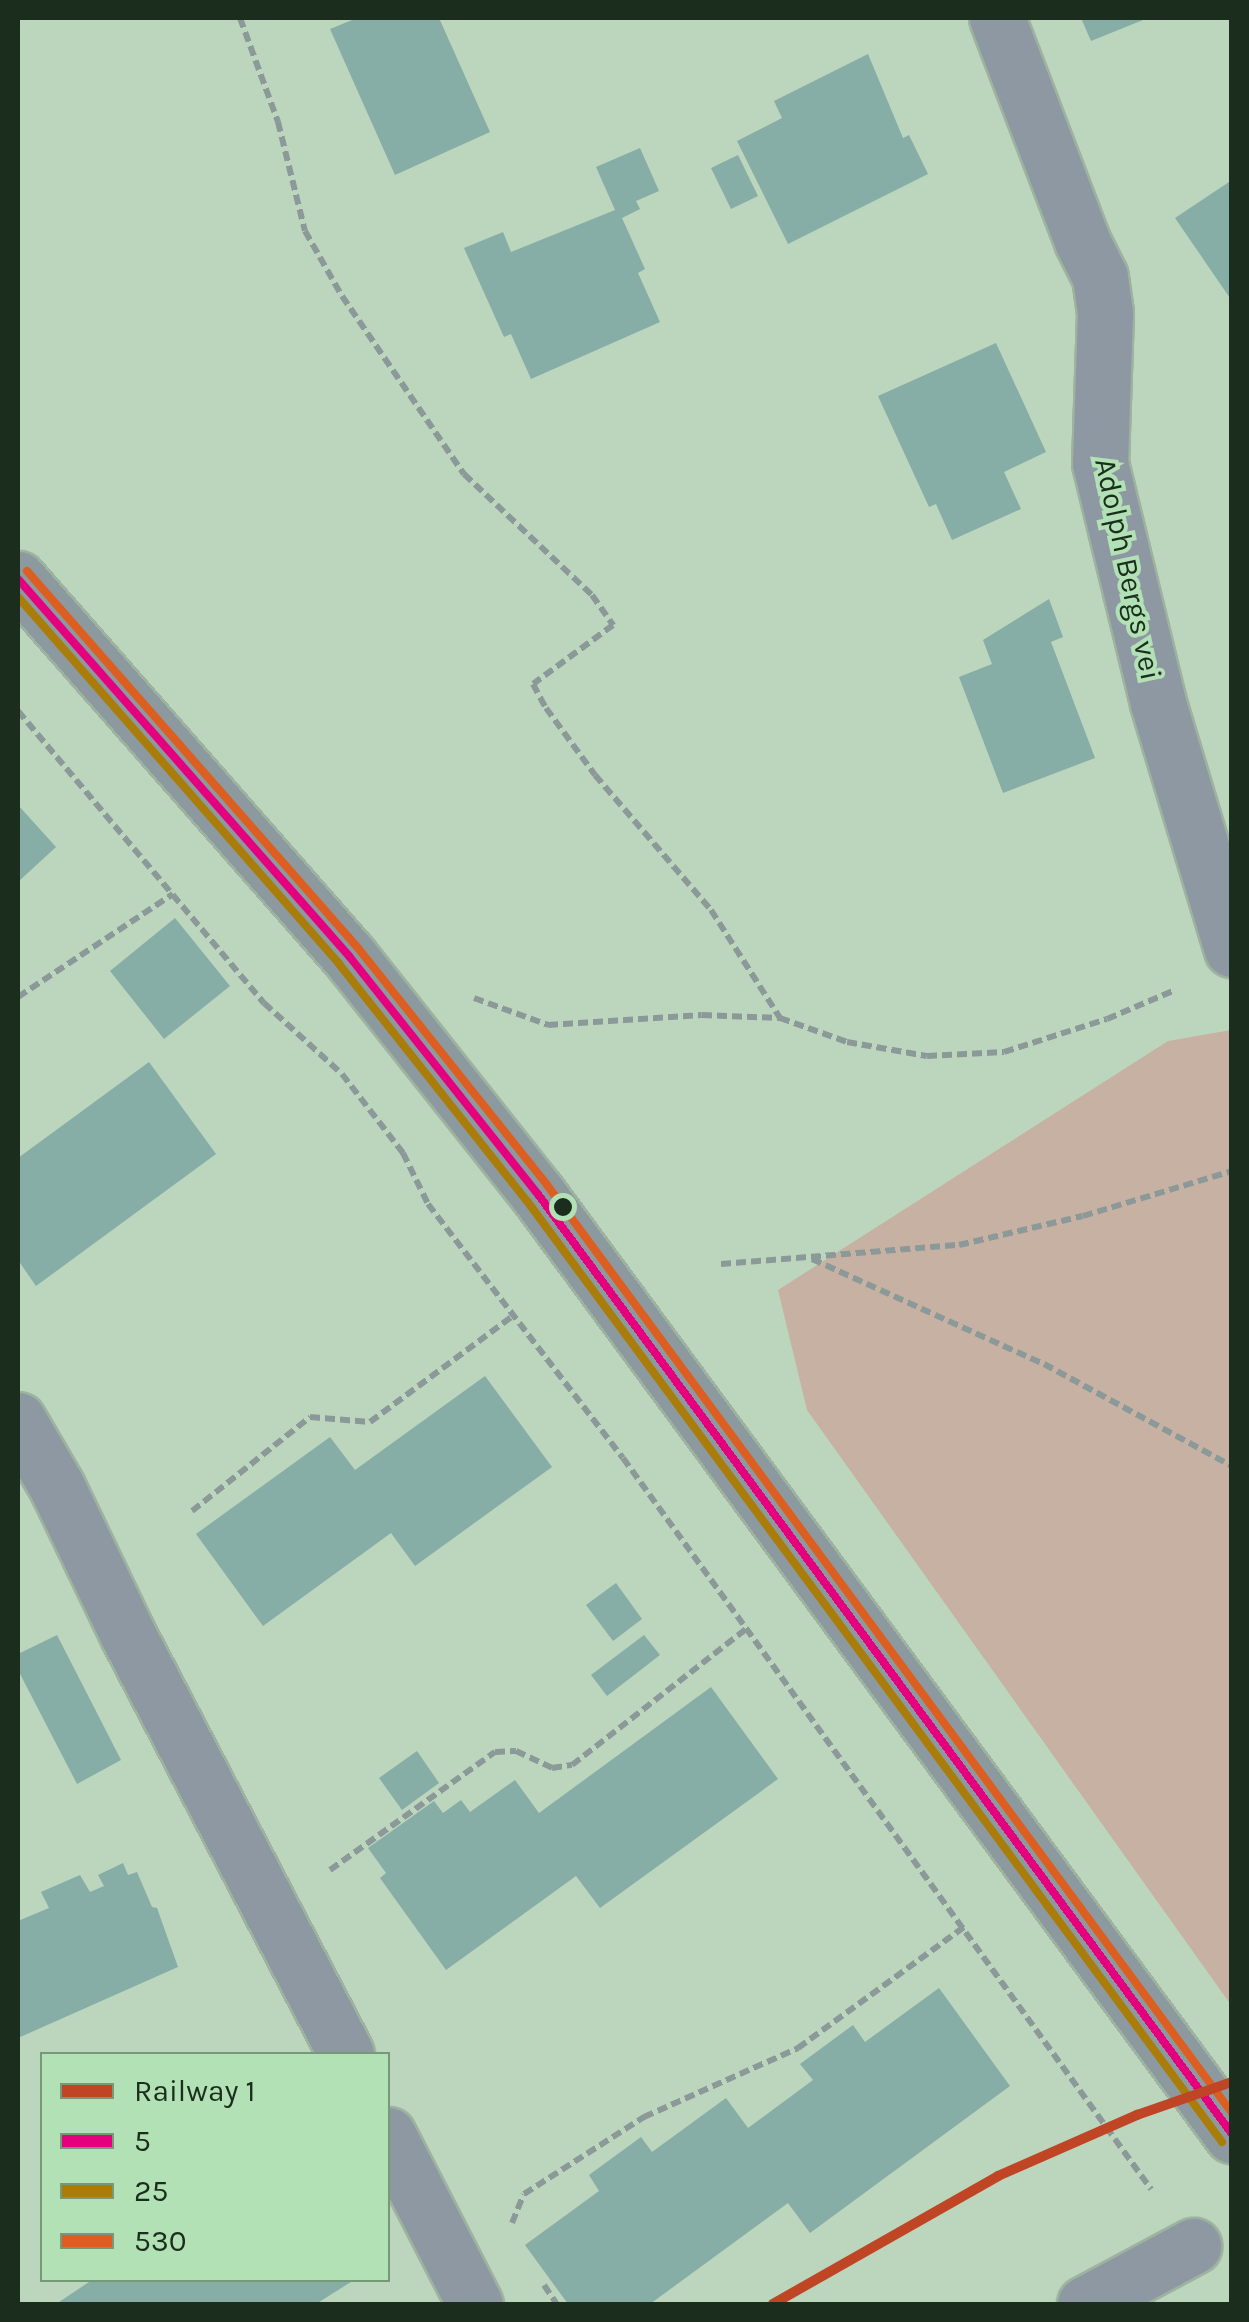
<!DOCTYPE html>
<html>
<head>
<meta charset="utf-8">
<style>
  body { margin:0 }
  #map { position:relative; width:1249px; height:2322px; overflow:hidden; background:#bcd6be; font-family:Karla,sans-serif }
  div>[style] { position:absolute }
  .green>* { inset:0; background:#c7b1a2 }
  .building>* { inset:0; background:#86ada6 }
  .path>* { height:6px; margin-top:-3px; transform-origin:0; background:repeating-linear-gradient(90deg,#8c9999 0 10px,transparent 0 15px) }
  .roads { filter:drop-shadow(2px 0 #9eb39f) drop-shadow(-2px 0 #9eb39f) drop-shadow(0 2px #9eb39f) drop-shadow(0 -2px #9eb39f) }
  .minor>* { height:55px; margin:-27.5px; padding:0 27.5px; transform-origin:27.5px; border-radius:27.5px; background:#8e98a3 }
  .major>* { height:55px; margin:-27.5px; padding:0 27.5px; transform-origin:27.5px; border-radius:27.5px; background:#8c9a9f }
  .bus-1>* { height:8px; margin:-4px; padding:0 4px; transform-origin:4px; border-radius:4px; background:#e5007d }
  .bus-2>* { height:8px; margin:-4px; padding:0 4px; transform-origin:4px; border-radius:4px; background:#aa7c0a }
  .bus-3>* { height:8px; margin:-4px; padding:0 4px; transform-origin:4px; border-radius:4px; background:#dc5f21 }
  .rail-1>* { height:10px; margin:-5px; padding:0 5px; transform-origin:5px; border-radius:5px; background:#bf4525 }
  .dots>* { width:28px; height:28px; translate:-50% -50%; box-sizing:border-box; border:5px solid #b2e1b5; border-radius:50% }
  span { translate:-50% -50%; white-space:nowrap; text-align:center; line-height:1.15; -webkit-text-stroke:8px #b2e1b5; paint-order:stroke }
  .street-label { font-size:30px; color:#1b2d1c }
  .frame { position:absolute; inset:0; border:20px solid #1b2d1c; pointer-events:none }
  .legend { position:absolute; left:40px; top:2052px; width:350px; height:230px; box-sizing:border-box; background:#b2e1b5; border:2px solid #769978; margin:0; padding:12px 18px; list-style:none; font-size:30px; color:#1b2d1c }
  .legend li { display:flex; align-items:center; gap:20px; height:50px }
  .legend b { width:50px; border:2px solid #769978 }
</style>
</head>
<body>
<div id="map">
  <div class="green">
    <i style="clip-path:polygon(1231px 1030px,1232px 1030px,1231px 2005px,807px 1410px,778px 1290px,1168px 1041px)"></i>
  </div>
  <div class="building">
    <i style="clip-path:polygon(357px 18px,439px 18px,490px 132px,395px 175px,330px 29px)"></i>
    <i style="clip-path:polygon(1081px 18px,1148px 18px,1091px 41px)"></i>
    <i style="clip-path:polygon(868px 54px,903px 138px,909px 135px,928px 174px,788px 244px,737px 141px,782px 118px,774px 101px)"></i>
    <i style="clip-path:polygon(640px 148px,659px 191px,636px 201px,640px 209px,622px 218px,645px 269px,638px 273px,660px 322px,531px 379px,511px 334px,504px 337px,464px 248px,503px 232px,511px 252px,615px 210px,596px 167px)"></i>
    <i style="clip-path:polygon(738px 155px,758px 196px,731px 209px,711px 168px)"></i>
    <i style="clip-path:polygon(1232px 180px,1232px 301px,1175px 218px)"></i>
    <i style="clip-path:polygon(996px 343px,1046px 452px,1004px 472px,1021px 509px,952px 540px,936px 504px,929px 507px,878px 396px)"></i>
    <i style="clip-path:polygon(1049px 599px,1063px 637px,1051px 642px,1095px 758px,1003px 793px,959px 677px,992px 664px,983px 640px)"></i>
    <i style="clip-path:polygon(18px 805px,56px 847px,18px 882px)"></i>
    <i style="clip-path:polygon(175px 918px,230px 986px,164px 1039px,110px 971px)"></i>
    <i style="clip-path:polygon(149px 1062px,216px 1154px,36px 1286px,18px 1260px,18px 1158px)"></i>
    <i style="clip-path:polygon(485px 1376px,552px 1467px,415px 1566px,391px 1533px,263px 1626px,196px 1534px,330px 1437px,355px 1470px)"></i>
    <i style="clip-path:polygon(616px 1583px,642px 1619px,613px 1641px,586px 1605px)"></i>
    <i style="clip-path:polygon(57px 1635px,121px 1760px,77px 1784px,18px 1670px,18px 1654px)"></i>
    <i style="clip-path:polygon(644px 1635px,660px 1655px,607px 1696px,591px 1675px)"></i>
    <i style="clip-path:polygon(711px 1687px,778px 1779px,600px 1908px,576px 1876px,446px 1970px,380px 1878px,386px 1873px,368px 1848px,434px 1801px,443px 1813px,461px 1800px,470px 1812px,515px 1780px,539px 1813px)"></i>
    <i style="clip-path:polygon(417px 1751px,439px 1783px,402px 1810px,379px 1778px)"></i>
    <i style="clip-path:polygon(123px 1863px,128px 1875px,137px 1872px,152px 1907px,157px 1908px,178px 1967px,18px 2038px,18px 1921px,49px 1908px,41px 1892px,80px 1875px,90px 1892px,104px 1886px,98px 1875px)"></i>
    <i style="clip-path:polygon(939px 1988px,1010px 2086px,810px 2233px,788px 2203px,650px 2304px,568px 2304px,525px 2245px,599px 2191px,589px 2175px,641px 2137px,652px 2152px,726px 2098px,748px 2128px,813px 2080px,800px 2064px,853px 2025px,865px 2042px)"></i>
    <i style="clip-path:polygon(92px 2280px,354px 2280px,316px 2304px,56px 2304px)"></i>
  </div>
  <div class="path">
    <i style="left:240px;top:18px;width:111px;rotate:69.9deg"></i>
    <i style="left:278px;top:122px;width:112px;rotate:76.1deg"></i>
    <i style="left:305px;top:231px;width:75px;rotate:60.4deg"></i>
    <i style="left:342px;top:296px;width:216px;rotate:55.6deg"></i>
    <i style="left:464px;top:474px;width:176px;rotate:43.4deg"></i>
    <i style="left:592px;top:595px;width:37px;rotate:55deg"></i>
    <i style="left:613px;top:625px;width:99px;rotate:143.6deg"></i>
    <i style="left:533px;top:684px;width:27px;rotate:62deg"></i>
    <i style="left:546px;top:708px;width:83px;rotate:53.8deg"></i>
    <i style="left:595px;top:775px;width:178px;rotate:49.3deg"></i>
    <i style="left:711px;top:910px;width:128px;rotate:57.4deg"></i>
    <i style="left:18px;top:711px;width:382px;rotate:49.9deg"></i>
    <i style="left:264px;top:1003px;width:105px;rotate:42.3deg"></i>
    <i style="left:342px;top:1074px;width:100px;rotate:52.3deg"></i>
    <i style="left:403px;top:1153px;width:57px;rotate:63.9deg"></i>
    <i style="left:428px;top:1204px;width:320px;rotate:52.5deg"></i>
    <i style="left:623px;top:1458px;width:902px;rotate:54.16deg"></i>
    <i style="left:18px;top:997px;width:186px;rotate:-33.6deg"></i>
    <i style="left:474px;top:998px;width:79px;rotate:20deg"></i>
    <i style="left:548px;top:1025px;width:154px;rotate:-3.7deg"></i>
    <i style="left:702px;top:1015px;width:78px;rotate:2.2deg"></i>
    <i style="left:780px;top:1018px;width:71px;rotate:19.7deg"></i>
    <i style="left:847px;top:1042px;width:81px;rotate:9.9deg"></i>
    <i style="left:927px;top:1056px;width:77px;rotate:-3deg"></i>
    <i style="left:1004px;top:1052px;width:108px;rotate:-17.8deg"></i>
    <i style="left:1107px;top:1019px;width:74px;rotate:-23.1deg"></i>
    <i style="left:812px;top:1259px;width:255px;rotate:24.4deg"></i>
    <i style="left:1044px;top:1364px;width:214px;rotate:28.5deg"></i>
    <i style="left:721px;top:1264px;width:239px;rotate:-4.6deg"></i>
    <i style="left:959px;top:1245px;width:127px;rotate:-13.2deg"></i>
    <i style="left:1083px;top:1216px;width:156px;rotate:-16.8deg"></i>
    <i style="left:192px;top:1511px;width:151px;rotate:-38.5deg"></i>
    <i style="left:310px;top:1417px;width:60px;rotate:4.8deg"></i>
    <i style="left:370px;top:1422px;width:179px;rotate:-36.6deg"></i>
    <i style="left:330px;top:1870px;width:203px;rotate:-35.6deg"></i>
    <i style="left:495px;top:1752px;width:21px;rotate:-3deg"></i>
    <i style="left:516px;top:1751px;width:40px;rotate:25deg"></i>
    <i style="left:552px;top:1768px;width:20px;rotate:-9deg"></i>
    <i style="left:572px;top:1765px;width:221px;rotate:-38deg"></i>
    <i style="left:512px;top:2223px;width:31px;rotate:-68deg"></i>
    <i style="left:524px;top:2194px;width:143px;rotate:-32.7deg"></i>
    <i style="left:644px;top:2117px;width:169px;rotate:-24.1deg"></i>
    <i style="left:798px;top:2048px;width:205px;rotate:-36.1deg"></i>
    <i style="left:544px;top:2285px;width:23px;rotate:56deg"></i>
  </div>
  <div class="roads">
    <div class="minor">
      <i style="left:997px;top:18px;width:239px;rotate:69.1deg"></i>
      <i style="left:1082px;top:241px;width:40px;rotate:63.4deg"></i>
      <i style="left:1100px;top:277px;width:36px;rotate:82deg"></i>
      <i style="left:1105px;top:313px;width:150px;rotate:91.9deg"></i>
      <i style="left:1100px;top:463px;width:247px;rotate:76.4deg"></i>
      <i style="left:1158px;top:703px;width:257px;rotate:73.3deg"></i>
      <i style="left:18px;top:1420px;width:78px;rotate:59.8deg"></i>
      <i style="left:57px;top:1487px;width:164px;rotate:64.4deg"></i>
      <i style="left:128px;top:1635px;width:472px;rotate:62.5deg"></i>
      <i style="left:388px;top:2135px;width:190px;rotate:62.8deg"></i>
      <i style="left:1085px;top:2304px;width:123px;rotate:-28.2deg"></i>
    </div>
    <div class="major">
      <i style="left:18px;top:579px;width:502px;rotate:48.72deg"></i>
      <i style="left:349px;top:956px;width:303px;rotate:51.6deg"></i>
      <i style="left:537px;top:1193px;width:1171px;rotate:53.58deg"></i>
    </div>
  </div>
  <div class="bus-1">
    <i style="left:18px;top:579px;width:502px;rotate:48.72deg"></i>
    <i style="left:349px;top:956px;width:303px;rotate:51.6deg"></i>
    <i style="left:537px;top:1193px;width:1170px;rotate:53.55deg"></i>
  </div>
  <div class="bus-2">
    <i style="left:18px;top:597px;width:488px;rotate:48.8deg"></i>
    <i style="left:339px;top:964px;width:303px;rotate:51.6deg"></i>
    <i style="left:527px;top:1201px;width:1170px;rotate:53.55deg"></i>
  </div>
  <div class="bus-3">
    <i style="left:27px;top:571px;width:502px;rotate:48.72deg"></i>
    <i style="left:358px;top:948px;width:303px;rotate:51.4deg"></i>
    <i style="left:547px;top:1185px;width:1153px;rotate:53.57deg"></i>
  </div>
  <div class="rail-1">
    <i style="left:773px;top:2304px;width:259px;rotate:-29.6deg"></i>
    <i style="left:998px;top:2176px;width:152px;rotate:-23.7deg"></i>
    <i style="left:1137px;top:2115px;width:101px;rotate:-19.2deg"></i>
  </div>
  <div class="dots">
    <i style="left:563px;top:1207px;background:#1b2d1c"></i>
  </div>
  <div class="street-label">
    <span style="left:1128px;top:569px;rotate:78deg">Adolph Bergs vei</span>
  </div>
  <div class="frame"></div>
  <ul class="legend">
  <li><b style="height:12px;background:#bf4525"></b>Railway 1</li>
  <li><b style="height:12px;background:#e5007d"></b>5</li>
  <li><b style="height:12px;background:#aa7c0a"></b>25</li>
  <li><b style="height:12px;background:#dc5f21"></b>530</li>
  </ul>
</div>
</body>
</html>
